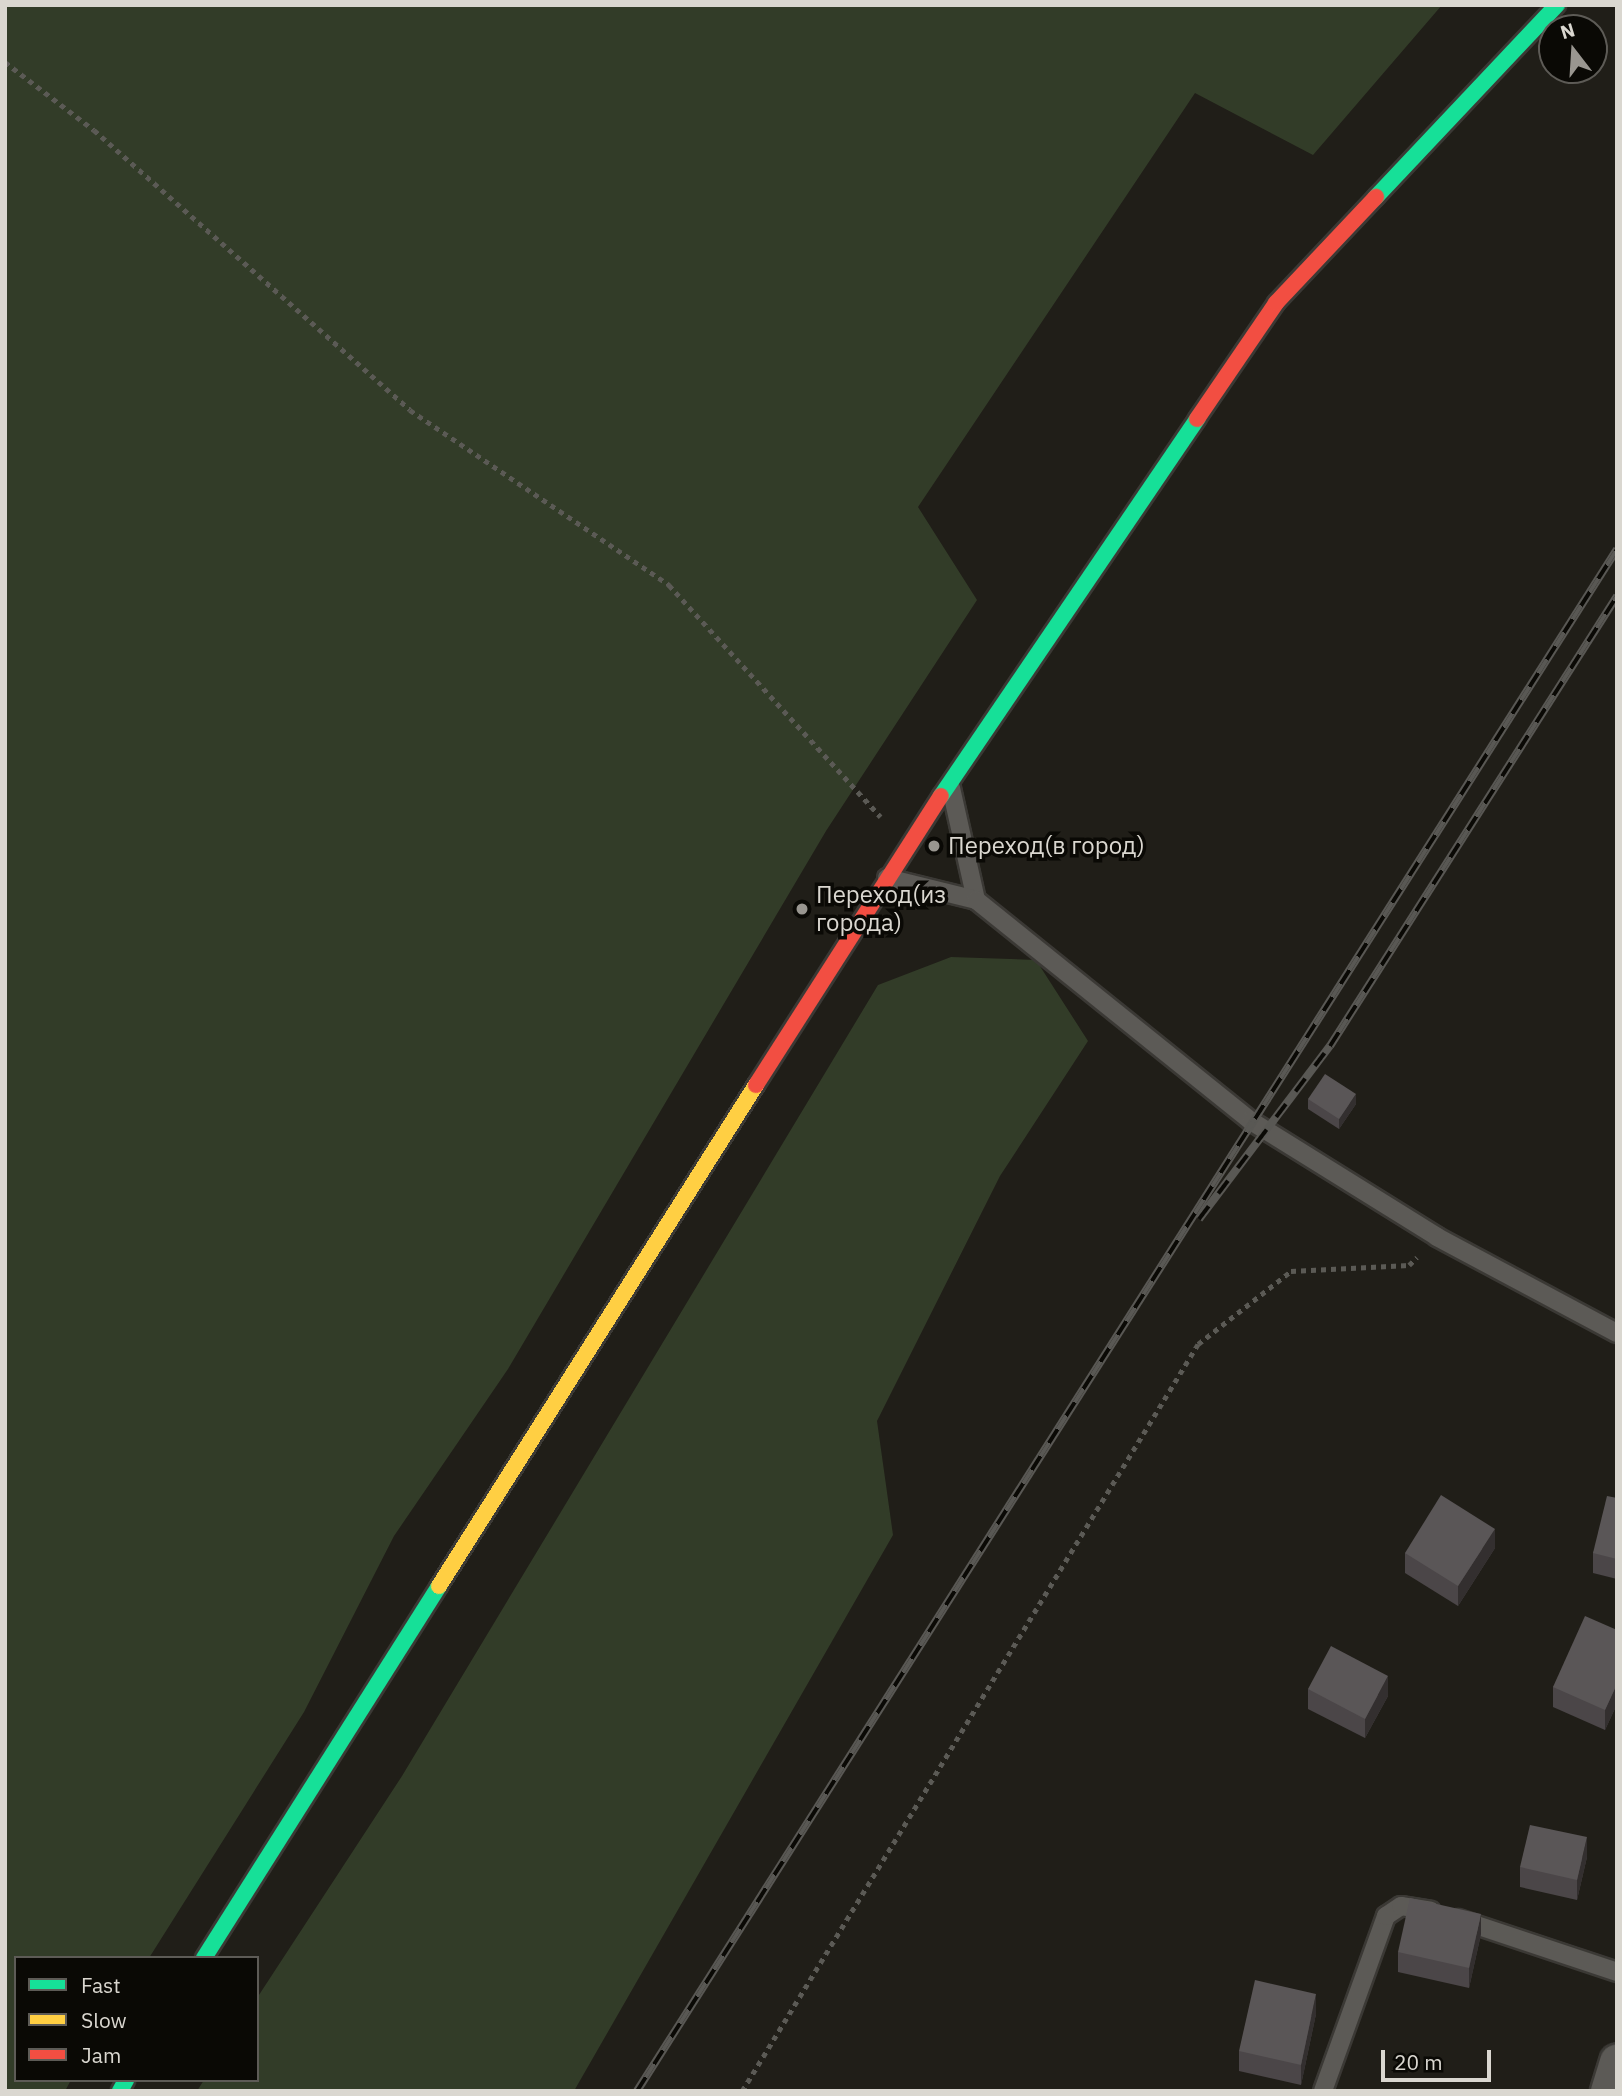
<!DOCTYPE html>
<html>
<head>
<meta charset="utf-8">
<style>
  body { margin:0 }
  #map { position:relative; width:1622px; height:2096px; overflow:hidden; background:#201e18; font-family:"IBM Plex Sans",sans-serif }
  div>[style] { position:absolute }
  .green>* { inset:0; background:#323c28 }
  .path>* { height:4.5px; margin-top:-2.25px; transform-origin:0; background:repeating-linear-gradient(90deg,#5b5a55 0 5px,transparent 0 10px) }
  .roads { filter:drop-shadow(2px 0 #3b3935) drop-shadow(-2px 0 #3b3935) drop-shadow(0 2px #3b3935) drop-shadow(0 -2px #3b3935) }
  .lane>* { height:18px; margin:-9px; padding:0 9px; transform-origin:9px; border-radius:9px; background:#5c5a56 }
  .street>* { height:35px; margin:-17.5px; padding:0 17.5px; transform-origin:17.5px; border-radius:17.5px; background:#5c5a56 }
  .fast>* { height:16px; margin:-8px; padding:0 8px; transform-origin:8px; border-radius:8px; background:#16e098 }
  .slow>* { height:16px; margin:-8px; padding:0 8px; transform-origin:8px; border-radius:8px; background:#ffcf43 }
  .jam>* { height:16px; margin:-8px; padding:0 8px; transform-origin:8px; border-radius:8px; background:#f24e42 }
  .rail>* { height:8px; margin-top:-4px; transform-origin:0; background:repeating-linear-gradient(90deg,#0a0905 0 16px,#595854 0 32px); box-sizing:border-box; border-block:2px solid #595854 }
  .wall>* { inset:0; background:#4b4648 }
  .shaded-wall>* { inset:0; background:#332f2f }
  .building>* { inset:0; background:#5a5657 }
  .dots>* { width:19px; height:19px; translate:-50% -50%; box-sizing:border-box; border:4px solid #0a0905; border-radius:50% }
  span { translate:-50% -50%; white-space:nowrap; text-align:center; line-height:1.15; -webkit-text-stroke:7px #0a0905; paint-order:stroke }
  .poi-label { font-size:24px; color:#dad7d0 }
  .left { translate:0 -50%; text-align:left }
  .frame { position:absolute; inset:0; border:7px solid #dad7d0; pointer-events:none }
  .legend { position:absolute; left:14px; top:1956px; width:245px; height:126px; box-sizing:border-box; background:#0a0905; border:2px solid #5d5b56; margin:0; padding:9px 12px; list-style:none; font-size:21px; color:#dad7d0 }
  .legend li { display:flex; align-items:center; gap:14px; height:35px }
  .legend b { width:35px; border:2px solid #5d5b56 }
  .north { position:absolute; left:1538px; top:14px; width:70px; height:70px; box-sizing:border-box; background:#0a0905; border:2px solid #5d5b56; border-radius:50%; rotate:343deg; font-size:19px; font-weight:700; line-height:28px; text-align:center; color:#dad7d0 }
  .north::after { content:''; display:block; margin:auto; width:24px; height:32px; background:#999690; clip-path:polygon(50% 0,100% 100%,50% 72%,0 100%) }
  .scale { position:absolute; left:1381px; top:2050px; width:110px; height:32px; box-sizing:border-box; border:4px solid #dad7d0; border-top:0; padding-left:9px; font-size:21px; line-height:24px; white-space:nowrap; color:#dad7d0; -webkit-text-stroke:5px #0a0905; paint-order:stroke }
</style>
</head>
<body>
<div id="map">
  <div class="green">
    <i style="clip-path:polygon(5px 5px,1442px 5px,1313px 155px,1195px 93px,918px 507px,977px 600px,826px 831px,508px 1369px,394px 1536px,304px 1712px,149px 1958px,16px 1958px,16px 2080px,71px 2080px,65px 2091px,5px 2091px)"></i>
    <i style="clip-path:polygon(951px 957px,1036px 960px,1088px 1041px,1000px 1176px,877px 1421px,893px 1535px,574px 2091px,197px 2091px,204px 2080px,257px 2080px,257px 1998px,402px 1776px,878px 985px)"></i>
  </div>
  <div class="path">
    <i style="left:5px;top:62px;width:112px;rotate:37.4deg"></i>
    <i style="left:94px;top:130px;width:422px;rotate:41.5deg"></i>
    <i style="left:410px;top:410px;width:313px;rotate:34deg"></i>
    <i style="left:669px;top:585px;width:314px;rotate:47.6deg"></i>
    <i style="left:742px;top:2091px;width:875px;rotate:-58.6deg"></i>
    <i style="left:1198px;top:1344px;width:118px;rotate:-38.1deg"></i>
    <i style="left:1291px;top:1271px;width:118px;rotate:-2.9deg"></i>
    <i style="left:1409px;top:1265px;width:11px;rotate:-45deg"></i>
  </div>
  <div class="roads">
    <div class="lane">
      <i style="left:951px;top:788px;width:115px;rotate:77.4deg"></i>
      <i style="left:887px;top:878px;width:92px;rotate:13.9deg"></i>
      <i style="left:976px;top:900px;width:353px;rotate:38.8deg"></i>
      <i style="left:1251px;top:1121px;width:219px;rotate:31.9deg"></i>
      <i style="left:1437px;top:1237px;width:204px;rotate:28.1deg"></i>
      <i style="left:1458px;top:1919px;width:168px;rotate:18.4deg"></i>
      <i style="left:1323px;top:2091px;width:186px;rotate:-70.2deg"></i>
      <i style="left:1386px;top:1916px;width:18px;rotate:-34deg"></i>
      <i style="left:1401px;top:1906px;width:30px;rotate:9deg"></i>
    </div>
    <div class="street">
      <i style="left:1608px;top:2091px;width:31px;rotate:-73deg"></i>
    </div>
    <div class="fast">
      <i style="left:1376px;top:197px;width:264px;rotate:-46.7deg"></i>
      <i style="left:941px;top:796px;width:456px;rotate:-55.8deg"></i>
      <i style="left:204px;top:1958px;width:440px;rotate:-57.7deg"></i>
      <i style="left:120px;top:2091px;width:13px;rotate:-61deg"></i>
    </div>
    <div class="slow">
      <i style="left:439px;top:1586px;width:593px;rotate:-57.68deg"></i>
    </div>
    <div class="jam">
      <i style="left:1197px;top:419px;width:140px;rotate:-55.7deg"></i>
      <i style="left:1276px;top:303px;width:146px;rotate:-46.7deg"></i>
      <i style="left:756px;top:1085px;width:343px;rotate:-57.4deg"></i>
    </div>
  </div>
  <div class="rail">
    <i style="left:1199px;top:1219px;width:217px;rotate:-52.9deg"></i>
    <i style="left:1330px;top:1046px;width:534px;rotate:-57.47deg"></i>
    <i style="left:637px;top:2091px;width:1827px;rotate:-57.56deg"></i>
  </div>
  <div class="wall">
    <i style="clip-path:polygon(1308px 1099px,1356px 1104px,1339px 1129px,1308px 1109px)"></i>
    <i style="clip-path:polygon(1617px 1498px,1617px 1579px,1593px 1573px,1593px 1553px)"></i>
    <i style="clip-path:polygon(1495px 1548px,1458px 1606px,1405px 1573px,1405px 1553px)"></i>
    <i style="clip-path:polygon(1617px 1630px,1617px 1704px,1605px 1730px,1553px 1707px,1553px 1687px)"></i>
    <i style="clip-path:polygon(1308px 1689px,1388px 1696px,1365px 1738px,1308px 1709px)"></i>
    <i style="clip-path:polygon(1587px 1857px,1577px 1900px,1520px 1887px,1520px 1867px)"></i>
    <i style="clip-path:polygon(1481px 1934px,1469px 1988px,1398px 1972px,1398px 1952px)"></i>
    <i style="clip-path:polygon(1316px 2014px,1301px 2085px,1239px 2071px,1239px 2051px)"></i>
  </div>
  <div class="shaded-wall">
    <i style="clip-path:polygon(1356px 1094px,1356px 1104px,1339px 1129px,1339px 1119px)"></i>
    <i style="clip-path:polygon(1495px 1529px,1495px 1548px,1458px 1606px,1458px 1586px)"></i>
    <i style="clip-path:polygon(1388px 1676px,1388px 1696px,1365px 1738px,1365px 1719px)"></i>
    <i style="clip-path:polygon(1617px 1684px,1617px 1704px,1605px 1730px,1605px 1710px)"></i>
    <i style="clip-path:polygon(1587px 1837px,1587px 1857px,1577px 1900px,1577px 1880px)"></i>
    <i style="clip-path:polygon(1481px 1914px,1481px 1934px,1469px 1988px,1469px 1968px)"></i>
    <i style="clip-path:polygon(1316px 1994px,1316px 2014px,1301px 2085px,1301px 2065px)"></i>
  </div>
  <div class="building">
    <i style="clip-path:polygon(1325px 1074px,1356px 1094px,1339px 1119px,1308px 1099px)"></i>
    <i style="clip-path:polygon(1441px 1495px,1495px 1529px,1458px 1586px,1405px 1553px)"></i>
    <i style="clip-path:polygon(1607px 1496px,1617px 1498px,1617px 1559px,1593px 1553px)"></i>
    <i style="clip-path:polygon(1585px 1616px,1617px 1630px,1617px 1684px,1605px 1710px,1553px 1687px)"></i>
    <i style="clip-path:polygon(1331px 1646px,1388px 1676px,1365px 1719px,1308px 1689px)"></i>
    <i style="clip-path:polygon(1530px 1825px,1587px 1837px,1577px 1880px,1520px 1867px)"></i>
    <i style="clip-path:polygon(1410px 1898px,1481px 1914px,1469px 1968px,1398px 1952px)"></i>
    <i style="clip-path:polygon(1255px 1980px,1316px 1994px,1301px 2065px,1239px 2051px)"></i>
  </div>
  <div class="dots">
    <i style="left:934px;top:846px;background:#999690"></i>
    <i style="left:802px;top:909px;background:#999690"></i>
  </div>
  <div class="poi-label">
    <span class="left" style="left:948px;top:846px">Переход(в город)</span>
    <span class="left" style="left:816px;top:909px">Переход(из<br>города)</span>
  </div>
  <div class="frame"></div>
  <ul class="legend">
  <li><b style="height:9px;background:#16e098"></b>Fast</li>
  <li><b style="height:9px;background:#ffcf43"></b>Slow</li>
  <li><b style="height:9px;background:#f24e42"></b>Jam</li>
  </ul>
  <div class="north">N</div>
  <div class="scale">20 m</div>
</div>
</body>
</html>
